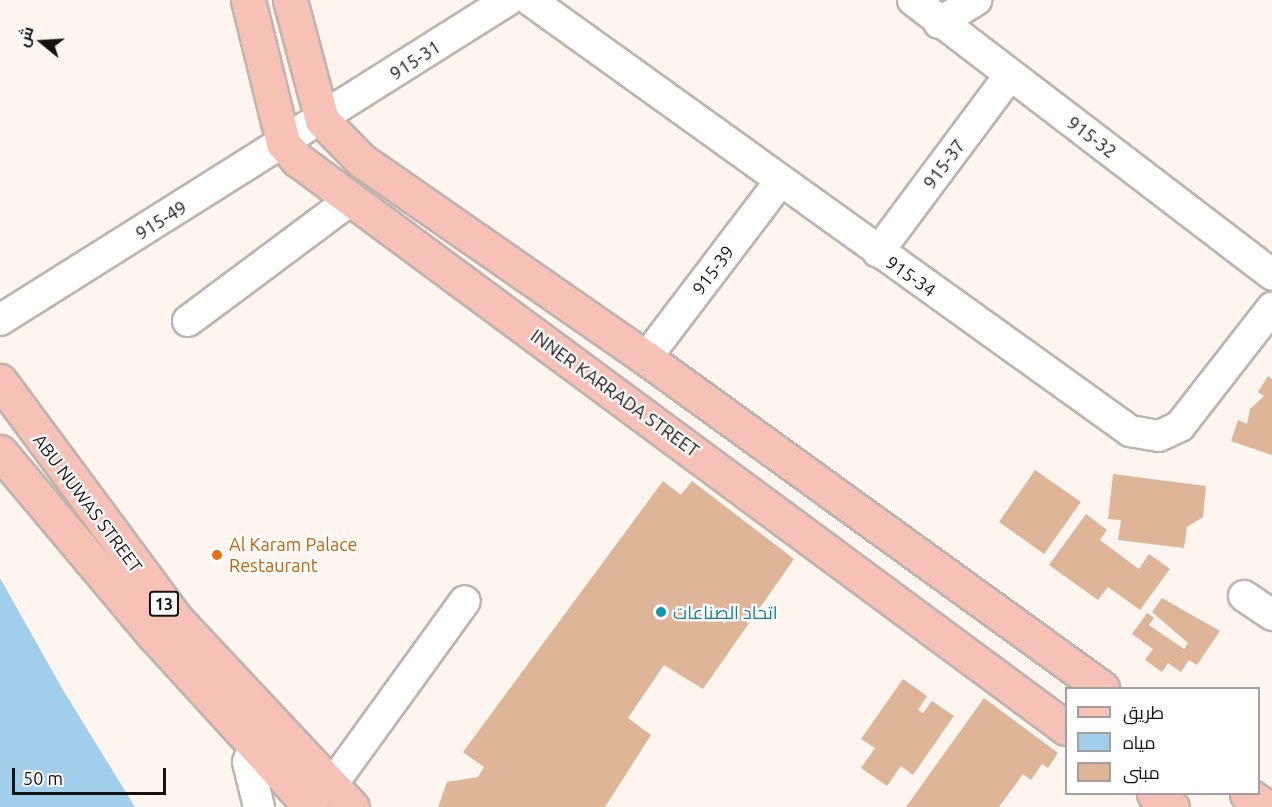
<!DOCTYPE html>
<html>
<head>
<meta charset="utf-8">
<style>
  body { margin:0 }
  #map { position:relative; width:1272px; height:807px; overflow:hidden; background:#fff5ef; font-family:Ubuntu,Cairo,sans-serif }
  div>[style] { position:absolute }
  .water>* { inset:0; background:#a1ceea }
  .building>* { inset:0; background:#deb597 }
  .roads { filter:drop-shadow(2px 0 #beb4ae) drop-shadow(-2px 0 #beb4ae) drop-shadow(0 2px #beb4ae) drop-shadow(0 -2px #beb4ae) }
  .minor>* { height:30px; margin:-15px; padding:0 15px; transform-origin:15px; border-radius:15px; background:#fff }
  .major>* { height:33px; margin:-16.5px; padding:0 16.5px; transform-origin:16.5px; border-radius:16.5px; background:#f8c1b6 }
  .dots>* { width:16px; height:16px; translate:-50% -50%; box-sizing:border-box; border:3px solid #fff; border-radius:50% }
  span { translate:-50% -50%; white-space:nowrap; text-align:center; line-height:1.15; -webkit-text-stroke:4.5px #fff; paint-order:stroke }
  .shield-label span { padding:2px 4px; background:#fff; border:2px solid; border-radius:4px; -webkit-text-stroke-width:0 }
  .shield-label { font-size:16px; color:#151210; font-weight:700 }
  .street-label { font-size:18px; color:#151210 }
  .food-label { font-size:18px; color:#c56008 }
  .left { translate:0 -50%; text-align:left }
  .culture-label { font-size:18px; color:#0d838f }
  .legend { position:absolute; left:1065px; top:687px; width:195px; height:108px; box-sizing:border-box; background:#fff; border:2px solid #a1a09f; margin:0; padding:8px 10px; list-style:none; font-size:18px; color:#151210 }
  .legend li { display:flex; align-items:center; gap:12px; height:30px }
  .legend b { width:30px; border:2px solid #a1a09f }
  .north { position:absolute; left:12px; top:12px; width:60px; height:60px; -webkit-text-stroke:4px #fff; paint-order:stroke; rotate:288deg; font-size:16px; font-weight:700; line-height:24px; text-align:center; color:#151210 }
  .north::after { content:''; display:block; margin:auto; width:21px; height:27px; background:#151210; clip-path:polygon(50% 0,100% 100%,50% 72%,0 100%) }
  .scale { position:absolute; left:12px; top:768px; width:154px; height:27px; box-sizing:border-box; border:3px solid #151210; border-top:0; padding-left:8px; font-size:18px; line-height:21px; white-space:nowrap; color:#151210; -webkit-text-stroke:4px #fff; paint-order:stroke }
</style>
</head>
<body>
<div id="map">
  <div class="water">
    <i style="clip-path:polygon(0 578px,63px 690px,135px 807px,0 807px)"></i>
  </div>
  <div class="building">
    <i style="clip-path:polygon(1268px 376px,1272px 379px,1272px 455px,1231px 441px,1238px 420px,1247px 424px,1250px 409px,1264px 396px,1258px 392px)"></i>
    <i style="clip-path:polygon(1035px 470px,1081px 502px,1044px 554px,999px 522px)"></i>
    <i style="clip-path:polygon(1113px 474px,1206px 486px,1203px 517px,1187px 527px,1184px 548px,1118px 540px,1121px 520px,1108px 519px)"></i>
    <i style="clip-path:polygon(663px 481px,681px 495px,692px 481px,794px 559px,703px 689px,664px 665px,628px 718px,651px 735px,605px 807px,438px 807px,447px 782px,478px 777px,484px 767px,463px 752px)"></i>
    <i style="clip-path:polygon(1086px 514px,1107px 530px,1100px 540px,1139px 569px,1149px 554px,1170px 569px,1140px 610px,1108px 587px,1098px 600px,1049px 565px)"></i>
    <i style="clip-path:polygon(1162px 598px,1220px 631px,1197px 665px,1189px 660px,1181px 672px,1168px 663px,1162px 672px,1145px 660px,1153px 649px,1132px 634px,1147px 613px,1154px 618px,1149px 625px,1184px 649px,1188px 643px,1152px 612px)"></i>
    <i style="clip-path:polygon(903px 679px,927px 696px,918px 710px,923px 713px,932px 701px,954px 716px,913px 775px,901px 766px,887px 786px,861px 768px,875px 748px,861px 739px)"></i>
    <i style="clip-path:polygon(984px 698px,1058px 753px,1048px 768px,1042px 764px,1031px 780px,1023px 774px,999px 807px,906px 807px)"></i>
  </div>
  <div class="roads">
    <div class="minor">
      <i style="left:530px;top:0;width:739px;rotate:35.69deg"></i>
      <i style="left:1130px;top:431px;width:29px;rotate:10deg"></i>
      <i style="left:1159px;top:436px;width:23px;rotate:-25deg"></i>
      <i style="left:1180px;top:426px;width:150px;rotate:-52.1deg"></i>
      <i style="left:913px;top:0;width:452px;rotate:37.4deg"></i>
      <i style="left:939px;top:23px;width:44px;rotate:-31.9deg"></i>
      <i style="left:878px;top:252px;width:221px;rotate:-53.3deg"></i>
      <i style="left:0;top:320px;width:600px;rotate:-32.21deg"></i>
      <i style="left:188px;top:321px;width:201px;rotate:-36.7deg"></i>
      <i style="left:646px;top:358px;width:220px;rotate:-52.8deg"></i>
      <i style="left:1244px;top:596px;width:34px;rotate:34deg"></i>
      <i style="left:254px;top:745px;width:18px;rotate:109deg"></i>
      <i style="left:248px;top:762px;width:46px;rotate:76.3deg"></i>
      <i style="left:331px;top:786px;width:228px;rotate:-54.1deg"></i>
    </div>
    <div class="major">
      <i style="left:248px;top:0;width:147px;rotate:76.2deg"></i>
      <i style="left:283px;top:143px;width:23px;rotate:49deg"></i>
      <i style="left:298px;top:160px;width:955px;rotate:36.49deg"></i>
      <i style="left:290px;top:0;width:124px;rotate:75.1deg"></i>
      <i style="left:322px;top:120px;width:56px;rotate:45.7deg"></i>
      <i style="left:361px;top:160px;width:347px;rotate:34.8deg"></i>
      <i style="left:646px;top:358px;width:563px;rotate:35.89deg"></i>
      <i style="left:0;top:381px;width:297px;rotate:53.5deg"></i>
      <i style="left:177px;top:620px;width:256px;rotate:46.9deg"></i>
      <i style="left:0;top:452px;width:236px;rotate:50deg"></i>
      <i style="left:152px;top:633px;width:236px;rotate:47.6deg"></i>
      <i style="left:1154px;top:794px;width:22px;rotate:36deg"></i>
      <i style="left:1247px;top:794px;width:23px;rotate:34deg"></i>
    </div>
  </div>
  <div class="dots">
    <i style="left:217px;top:555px;background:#e8710a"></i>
    <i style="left:661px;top:612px;background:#0f9aa8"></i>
  </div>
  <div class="shield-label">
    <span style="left:164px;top:604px">13</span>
  </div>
  <div class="street-label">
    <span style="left:415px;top:60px;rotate:-33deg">915-31</span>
    <span style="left:1092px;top:137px;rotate:37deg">915-32</span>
    <span style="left:944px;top:164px;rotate:-53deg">915-37</span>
    <span style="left:161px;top:220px;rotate:-32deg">915-49</span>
    <span style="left:713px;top:270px;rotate:-53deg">915-39</span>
    <span style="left:911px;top:276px;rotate:35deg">915-34</span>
    <span style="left:615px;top:393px;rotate:36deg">INNER KARRADA STREET</span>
    <span style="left:88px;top:503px;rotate:53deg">ABU NUWAS STREET</span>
  </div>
  <div class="food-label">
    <span class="left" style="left:229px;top:555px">Al Karam Palace<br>Restaurant</span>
  </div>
  <div class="culture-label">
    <span class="left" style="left:673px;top:612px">اتحاد الصناعات</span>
  </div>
  <ul class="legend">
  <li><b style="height:8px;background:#f8c1b6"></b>طريق</li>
  <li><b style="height:16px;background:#a1ceea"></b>مياه</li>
  <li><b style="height:16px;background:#deb597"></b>مبنى</li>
  </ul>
  <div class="north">ش</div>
  <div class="scale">50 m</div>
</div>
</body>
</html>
